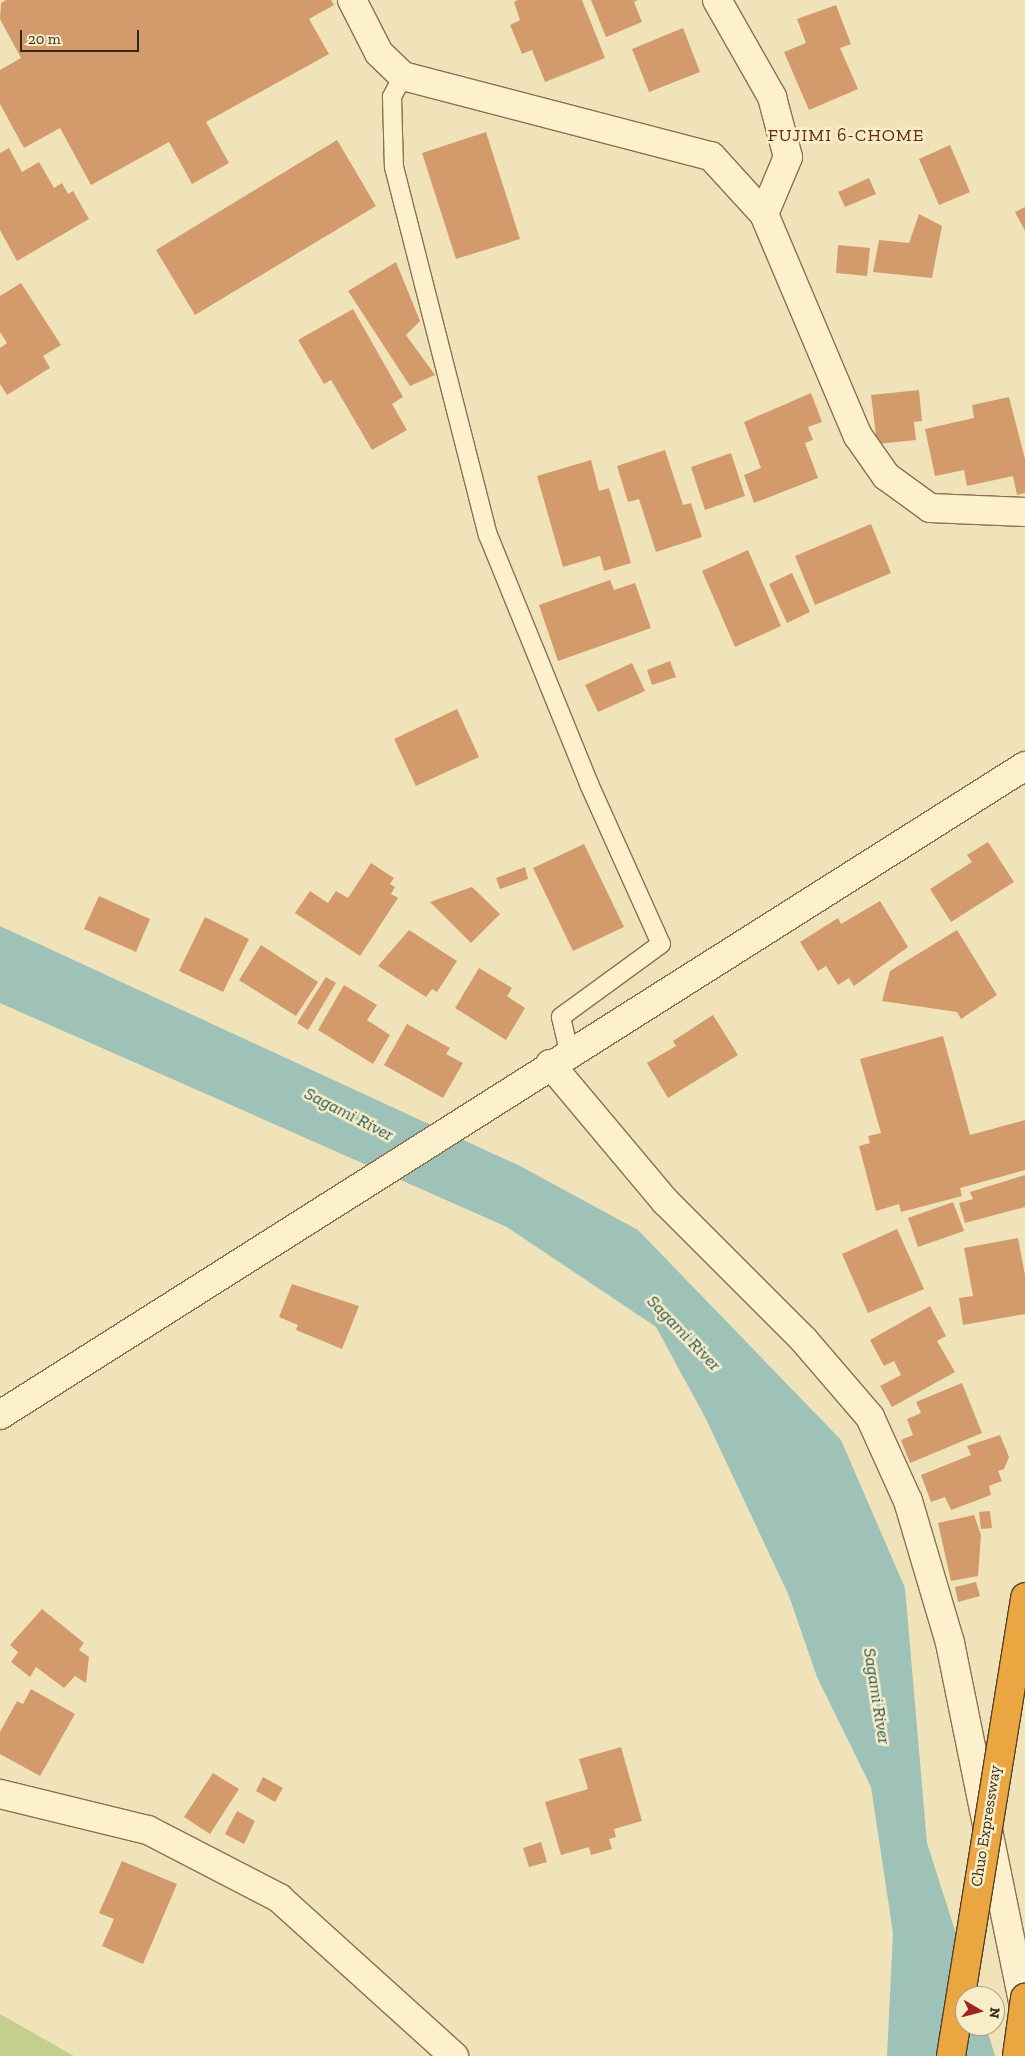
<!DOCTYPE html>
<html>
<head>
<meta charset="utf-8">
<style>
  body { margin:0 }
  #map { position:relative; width:1025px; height:2056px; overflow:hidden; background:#f1e3b9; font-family:"Zilla Slab",serif }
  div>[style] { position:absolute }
  .green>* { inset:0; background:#c4cf8d }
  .water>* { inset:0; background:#9ec1b8 }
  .building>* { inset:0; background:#d39b6c }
  .roads { filter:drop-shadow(1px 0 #887253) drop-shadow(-1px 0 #887253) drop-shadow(0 1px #887253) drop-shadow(0 -1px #887253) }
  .lane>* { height:18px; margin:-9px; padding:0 9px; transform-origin:9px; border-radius:9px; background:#fcf0cd }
  .street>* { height:28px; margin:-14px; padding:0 14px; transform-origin:14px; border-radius:14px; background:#fcf0cd }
  .secondary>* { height:28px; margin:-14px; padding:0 14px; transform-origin:14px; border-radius:14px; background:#fcf0cd }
  .bridges { filter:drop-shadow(1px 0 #553f28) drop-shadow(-1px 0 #553f28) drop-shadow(0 1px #553f28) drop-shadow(0 -1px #553f28) }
  .highway-bridge>* { height:28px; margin:-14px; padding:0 14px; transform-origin:14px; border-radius:14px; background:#eaa741 }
  span { translate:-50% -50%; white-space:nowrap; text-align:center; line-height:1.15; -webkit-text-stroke:5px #f8edc9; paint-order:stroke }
  .street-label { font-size:16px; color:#362919 }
  .neighbourhood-label { font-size:18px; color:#662a15; letter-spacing:1px }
  .water-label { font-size:18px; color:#275756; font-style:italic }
  .north { position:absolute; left:955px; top:1986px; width:50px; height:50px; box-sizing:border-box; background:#f8edc9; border:1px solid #aa9f83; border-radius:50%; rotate:98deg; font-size:14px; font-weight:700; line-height:20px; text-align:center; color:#362919 }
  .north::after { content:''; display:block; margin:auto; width:18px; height:22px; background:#9c231e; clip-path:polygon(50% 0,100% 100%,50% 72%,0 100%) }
  .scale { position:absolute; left:20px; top:30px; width:119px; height:22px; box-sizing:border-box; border:2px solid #362919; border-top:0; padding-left:6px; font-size:15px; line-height:18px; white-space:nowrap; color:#362919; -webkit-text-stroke:4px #f8edc9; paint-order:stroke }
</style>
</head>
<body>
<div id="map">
  <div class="green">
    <i style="clip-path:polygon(0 2014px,74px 2056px,0 2056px)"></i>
  </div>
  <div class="water">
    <i style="clip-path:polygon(0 926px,520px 1166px,638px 1230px,841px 1440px,905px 1588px,927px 1843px,976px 1996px,965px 1996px,965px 2026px,986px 2026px,995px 2056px,887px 2056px,893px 1933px,871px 1787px,817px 1677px,789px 1596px,706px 1419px,656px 1327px,507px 1227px,0 1003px)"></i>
  </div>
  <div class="building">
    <i style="clip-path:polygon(6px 0,331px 0,334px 5px,309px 19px,329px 54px,206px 122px,229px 163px,192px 184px,169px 142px,91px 185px,60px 128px,24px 148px,0 104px,0 70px,21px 58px,0 19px,1px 3px)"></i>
    <i style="clip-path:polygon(518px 0,582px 0,605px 58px,545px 82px,532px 50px,522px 54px,510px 25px,520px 20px,514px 2px)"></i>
    <i style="clip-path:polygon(591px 0,638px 0,634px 2px,642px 22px,606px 37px)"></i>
    <i style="clip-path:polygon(836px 5px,851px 44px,840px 48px,858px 89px,809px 110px,784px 52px,806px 43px,797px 19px)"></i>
    <i style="clip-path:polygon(683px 28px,700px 72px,649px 92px,632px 49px)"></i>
    <i style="clip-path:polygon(486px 132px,520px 239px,456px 259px,422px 153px)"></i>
    <i style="clip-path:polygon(337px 140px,376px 206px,195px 315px,156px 250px)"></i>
    <i style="clip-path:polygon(950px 145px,970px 192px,939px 205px,919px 159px)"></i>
    <i style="clip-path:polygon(9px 148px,22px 172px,39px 162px,54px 188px,62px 183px,68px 194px,73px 191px,89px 219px,17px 261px,0 230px,0 153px)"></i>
    <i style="clip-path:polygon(869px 178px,876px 194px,845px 207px,838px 192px)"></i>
    <i style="clip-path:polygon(1025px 207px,1025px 231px,1015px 212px)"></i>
    <i style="clip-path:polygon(919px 214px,942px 226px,932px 278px,873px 272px,879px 240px,909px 243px)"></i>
    <i style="clip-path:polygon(838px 245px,870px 248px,867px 276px,836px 273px)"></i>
    <i style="clip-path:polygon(396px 262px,420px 321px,406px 335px,435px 375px,410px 386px,348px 291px)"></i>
    <i style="clip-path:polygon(21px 283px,61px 345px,43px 356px,50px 368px,7px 395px,0 384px,0 348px,7px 343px,0 332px,0 296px)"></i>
    <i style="clip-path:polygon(353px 309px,403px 397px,392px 404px,407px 430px,372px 450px,331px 380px,324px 384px,298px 340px)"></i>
    <i style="clip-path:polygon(919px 390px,922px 421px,914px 422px,916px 440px,877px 444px,871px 395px)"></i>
    <i style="clip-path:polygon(811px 393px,822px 422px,808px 427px,813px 440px,805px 443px,818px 478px,754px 503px,744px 475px,761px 468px,744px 422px)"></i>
    <i style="clip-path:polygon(1009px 397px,1025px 459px,1025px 493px,1017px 495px,1013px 476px,967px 486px,964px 470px,935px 476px,925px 429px,974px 418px,972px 405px)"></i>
    <i style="clip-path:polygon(665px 450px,683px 505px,691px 503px,702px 537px,656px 552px,639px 499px,628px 502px,617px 466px)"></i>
    <i style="clip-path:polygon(731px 453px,745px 496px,705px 510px,691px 467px)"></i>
    <i style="clip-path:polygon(591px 460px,599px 491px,609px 488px,631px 563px,604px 571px,600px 556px,563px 567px,537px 476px)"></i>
    <i style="clip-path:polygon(871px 524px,891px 573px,815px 605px,795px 556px)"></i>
    <i style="clip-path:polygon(748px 550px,781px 626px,735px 647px,702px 571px)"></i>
    <i style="clip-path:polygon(792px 573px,810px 612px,787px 623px,769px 584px)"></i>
    <i style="clip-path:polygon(610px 580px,614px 590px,635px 583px,651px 628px,558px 661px,539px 605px)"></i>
    <i style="clip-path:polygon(670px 661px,676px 677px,652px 685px,647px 670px)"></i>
    <i style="clip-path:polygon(632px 663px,645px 691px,598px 712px,585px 685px)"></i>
    <i style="clip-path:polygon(457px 709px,479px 757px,416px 786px,394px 739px)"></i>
    <i style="clip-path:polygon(988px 842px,1014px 882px,951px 922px,930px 889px,972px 862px,967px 855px)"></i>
    <i style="clip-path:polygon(584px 844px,624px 927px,573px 951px,533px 868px)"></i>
    <i style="clip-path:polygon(371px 863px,394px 878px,390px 884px,395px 887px,391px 894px,398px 898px,360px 956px,295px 913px,310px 891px,328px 903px,336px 891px,348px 898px)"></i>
    <i style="clip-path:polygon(525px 867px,528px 879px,500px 889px,496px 878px)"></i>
    <i style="clip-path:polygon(472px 887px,500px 914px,471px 943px,430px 902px)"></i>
    <i style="clip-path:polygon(99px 896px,150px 919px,136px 952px,84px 929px)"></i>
    <i style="clip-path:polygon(880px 901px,908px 947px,854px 986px,849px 978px,838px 985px,826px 966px,818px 971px,800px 942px,838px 918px,841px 924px)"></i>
    <i style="clip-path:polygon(205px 917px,249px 939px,223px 992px,179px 971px)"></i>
    <i style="clip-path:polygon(409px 930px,457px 961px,437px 992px,432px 989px,426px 997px,378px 966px)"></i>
    <i style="clip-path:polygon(957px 930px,997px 995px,961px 1019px,957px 1012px,882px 1001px,890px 971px)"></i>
    <i style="clip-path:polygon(261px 945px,318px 982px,296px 1016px,239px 980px)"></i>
    <i style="clip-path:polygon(479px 968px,512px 988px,507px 996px,525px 1008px,506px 1040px,455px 1008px)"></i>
    <i style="clip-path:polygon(326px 977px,336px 983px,308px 1030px,297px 1023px)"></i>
    <i style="clip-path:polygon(344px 985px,377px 1005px,367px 1020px,390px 1035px,373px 1064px,318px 1030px)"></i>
    <i style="clip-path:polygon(713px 1015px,738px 1055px,668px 1098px,647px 1063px,676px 1046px,673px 1041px)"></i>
    <i style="clip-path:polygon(407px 1024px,450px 1048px,446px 1054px,463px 1063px,443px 1098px,384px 1065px)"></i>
    <i style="clip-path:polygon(943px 1036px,970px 1135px,1025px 1120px,1025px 1170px,960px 1188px,962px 1196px,901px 1212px,899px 1204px,876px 1211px,859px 1146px,870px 1143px,868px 1136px,881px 1133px,860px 1059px)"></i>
    <i style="clip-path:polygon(1025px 1175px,1025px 1207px,965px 1223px,959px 1203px,973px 1199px,970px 1192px)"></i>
    <i style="clip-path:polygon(953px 1202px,964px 1231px,918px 1247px,908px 1218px)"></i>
    <i style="clip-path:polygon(897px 1229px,924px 1289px,868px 1313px,842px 1254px)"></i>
    <i style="clip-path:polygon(1018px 1238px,1025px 1275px,1025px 1314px,963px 1325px,959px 1298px,973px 1296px,964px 1248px)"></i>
    <i style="clip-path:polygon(292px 1284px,359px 1306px,342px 1349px,296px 1330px,298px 1325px,279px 1317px)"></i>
    <i style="clip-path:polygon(930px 1306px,946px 1336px,937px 1341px,955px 1372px,892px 1407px,880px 1386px,901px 1375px,894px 1361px,884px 1366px,870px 1340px)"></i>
    <i style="clip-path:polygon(962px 1383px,982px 1433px,910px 1463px,901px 1440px,913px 1435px,907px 1419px,921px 1413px,916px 1402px)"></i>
    <i style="clip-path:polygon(1000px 1435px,1009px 1457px,1004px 1469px,998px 1471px,1002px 1481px,989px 1486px,991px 1495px,951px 1510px,945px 1497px,931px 1502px,921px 1475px,971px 1455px,967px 1446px)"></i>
    <i style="clip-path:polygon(990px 1511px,992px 1528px,981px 1529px,979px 1512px)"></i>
    <i style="clip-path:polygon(974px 1515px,981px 1535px,978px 1576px,951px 1581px,938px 1523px)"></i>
    <i style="clip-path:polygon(976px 1582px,980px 1596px,958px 1602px,955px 1587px)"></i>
    <i style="clip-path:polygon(42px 1609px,84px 1643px,79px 1650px,89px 1657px,86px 1683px,75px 1676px,64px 1688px,36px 1667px,30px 1677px,11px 1662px,18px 1652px,10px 1645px)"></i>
    <i style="clip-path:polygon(31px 1689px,75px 1714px,40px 1776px,0 1754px,0 1732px,17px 1701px,23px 1704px)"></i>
    <i style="clip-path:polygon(621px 1747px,642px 1821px,614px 1829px,616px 1837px,609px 1839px,612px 1849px,591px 1855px,589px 1847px,561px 1855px,545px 1802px,588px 1789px,579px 1759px)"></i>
    <i style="clip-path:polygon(213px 1773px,239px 1789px,210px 1834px,184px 1817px)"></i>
    <i style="clip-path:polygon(263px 1777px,283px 1788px,275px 1802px,256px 1791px)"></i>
    <i style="clip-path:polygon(237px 1811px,255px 1821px,244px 1844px,225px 1834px)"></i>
    <i style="clip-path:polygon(541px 1842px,547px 1862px,529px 1867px,523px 1848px)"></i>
    <i style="clip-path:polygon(122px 1861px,177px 1884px,143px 1964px,102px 1946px,114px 1919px,99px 1913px)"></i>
  </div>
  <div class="roads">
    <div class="lane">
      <i style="left:403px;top:76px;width:24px;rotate:118deg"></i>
      <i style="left:392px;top:97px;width:70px;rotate:88.4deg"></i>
      <i style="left:394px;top:167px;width:380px;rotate:75.7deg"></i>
      <i style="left:488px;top:535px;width:269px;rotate:67.9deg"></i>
      <i style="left:589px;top:784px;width:175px;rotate:65.8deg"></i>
      <i style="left:661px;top:944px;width:124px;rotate:143.9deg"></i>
      <i style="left:561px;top:1017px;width:37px;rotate:77deg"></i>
    </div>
    <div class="street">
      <i style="left:352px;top:0;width:59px;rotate:63deg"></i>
      <i style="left:379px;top:53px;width:33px;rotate:44deg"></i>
      <i style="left:403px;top:76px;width:318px;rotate:14.6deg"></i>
      <i style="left:711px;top:156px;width:79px;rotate:47.6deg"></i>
      <i style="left:764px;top:214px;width:241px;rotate:67.1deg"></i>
      <i style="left:858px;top:436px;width:49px;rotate:55deg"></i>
      <i style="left:886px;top:476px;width:54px;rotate:36deg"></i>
      <i style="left:930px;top:508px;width:95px;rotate:2.4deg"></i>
      <i style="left:717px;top:0;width:112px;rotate:60.4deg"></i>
      <i style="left:772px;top:97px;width:62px;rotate:75.1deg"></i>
      <i style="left:788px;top:157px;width:62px;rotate:112.8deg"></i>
      <i style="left:550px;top:1064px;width:180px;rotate:50deg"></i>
      <i style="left:666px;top:1202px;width:194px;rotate:45deg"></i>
      <i style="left:803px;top:1339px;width:103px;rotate:49.3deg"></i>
      <i style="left:870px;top:1417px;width:92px;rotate:65.7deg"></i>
      <i style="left:908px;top:1501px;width:148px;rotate:73.5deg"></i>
      <i style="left:950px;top:1643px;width:375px;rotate:78.5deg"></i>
      <i style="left:0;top:1794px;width:152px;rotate:13.7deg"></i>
      <i style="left:148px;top:1830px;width:148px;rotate:27.4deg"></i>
      <i style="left:279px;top:1898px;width:236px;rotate:42.1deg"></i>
    </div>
    <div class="secondary">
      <i style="left:0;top:1415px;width:1213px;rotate:-32.34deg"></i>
    </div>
  </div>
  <div class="bridges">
    <div class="highway-bridge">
      <i style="left:951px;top:2056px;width:465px;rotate:-80.8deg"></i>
      <i style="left:1017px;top:2056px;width:59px;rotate:-82.1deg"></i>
    </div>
  </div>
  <div class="street-label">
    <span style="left:986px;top:1826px;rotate:-81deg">Chuo Expressway</span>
  </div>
  <div class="neighbourhood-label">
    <span style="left:846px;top:135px">FUJIMI 6-CHOME</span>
  </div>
  <div class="water-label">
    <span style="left:349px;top:1114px;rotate:27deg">Sagami River</span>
    <span style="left:684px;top:1333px;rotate:46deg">Sagami River</span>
    <span style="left:877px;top:1696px;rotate:81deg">Sagami River</span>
  </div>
  <div class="north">N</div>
  <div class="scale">20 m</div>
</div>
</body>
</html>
